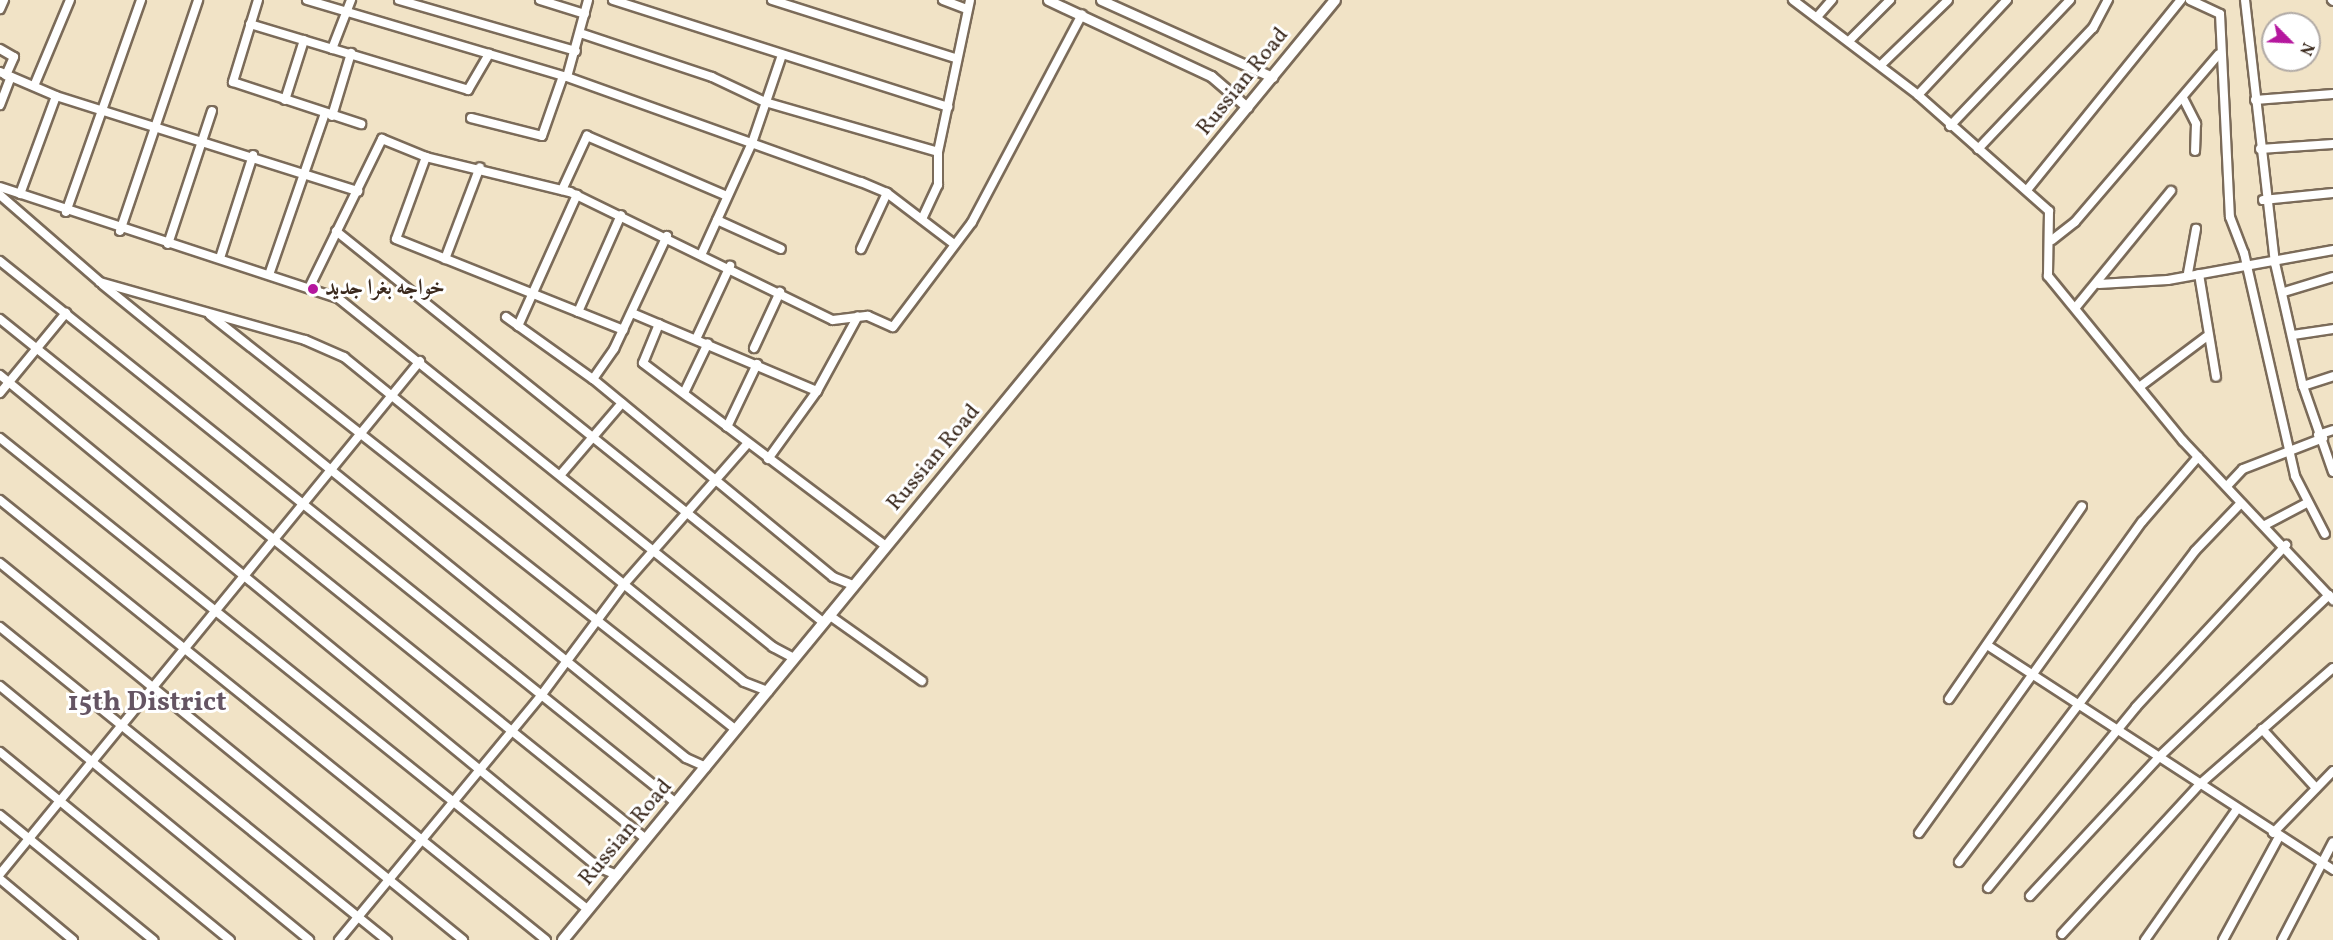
<!DOCTYPE html>
<html>
<head>
<meta charset="utf-8">
<style>
  body { margin:0 }
  #map { position:relative; width:2333px; height:940px; overflow:hidden; background:#f1e3c6; font-family:Vollkorn,Amiri,serif }
  div>[style] { position:absolute }
  .roads { filter:drop-shadow(2px 0 #7b6b59) drop-shadow(-2px 0 #7b6b59) drop-shadow(0 2px #7b6b59) drop-shadow(0 -2px #7b6b59) }
  .minor>* { height:8px; margin:-4px; padding:0 4px; transform-origin:4px; border-radius:4px; background:#fff }
  .tertiary>* { height:9px; margin:-4.5px; padding:0 4.5px; transform-origin:4.5px; border-radius:4.5px; background:#fff }
  .secondary>* { height:10px; margin:-5px; padding:0 5px; transform-origin:5px; border-radius:5px; background:#fff }
  .dots>* { width:16px; height:16px; translate:-50% -50%; box-sizing:border-box; border:3px solid #fff; border-radius:50% }
  span { translate:-50% -50%; white-space:nowrap; text-align:center; line-height:1.15; -webkit-text-stroke:6px #fff; paint-order:stroke }
  .street-label { font-size:22px; color:#3b2a1e }
  .poi-label { font-size:22px; color:#3b2a1e; font-weight:700 }
  .left { translate:0 -50%; text-align:left }
  .district-label { font-size:28px; color:#655563; font-weight:700 }
  .north { position:absolute; left:2261px; top:12px; width:60px; height:60px; box-sizing:border-box; background:#fff; border:2px solid #b1aaa5; border-radius:50%; rotate:114deg; font-size:16px; font-weight:700; line-height:24px; text-align:center; color:#3b2a1e }
  .north::after { content:''; display:block; margin:auto; width:21px; height:27px; background:#b5179e; clip-path:polygon(50% 0,100% 100%,50% 72%,0 100%) }
</style>
</head>
<body>
<div id="map">
  <div class="roads">
    <div class="minor">
      <i style="left:258px;top:0;width:86px;rotate:107deg"></i>
      <i style="left:233px;top:82px;width:135px;rotate:18.2deg"></i>
      <i style="left:307px;top:0;width:271px;rotate:16.5deg"></i>
      <i style="left:567px;top:77px;width:312px;rotate:19.7deg"></i>
      <i style="left:861px;top:182px;width:28px;rotate:23deg"></i>
      <i style="left:887px;top:193px;width:84px;rotate:37.3deg"></i>
      <i style="left:399px;top:0;width:184px;rotate:16.1deg"></i>
      <i style="left:540px;top:0;width:47px;rotate:17.3deg"></i>
      <i style="left:613px;top:0;width:352px;rotate:17.7deg"></i>
      <i style="left:772px;top:0;width:192px;rotate:17.6deg"></i>
      <i style="left:943px;top:0;width:26px;rotate:21deg"></i>
      <i style="left:1793px;top:0;width:157px;rotate:37.2deg"></i>
      <i style="left:1918px;top:95px;width:175px;rotate:41.5deg"></i>
      <i style="left:2049px;top:211px;width:65px;rotate:90.9deg"></i>
      <i style="left:2048px;top:276px;width:213px;rotate:50.7deg"></i>
      <i style="left:2183px;top:441px;width:219px;rotate:46.7deg"></i>
      <i style="left:2190px;top:0;width:33px;rotate:25deg"></i>
      <i style="left:2220px;top:14px;width:203px;rotate:87.2deg"></i>
      <i style="left:2230px;top:217px;width:39px;rotate:69deg"></i>
      <i style="left:2244px;top:253px;width:229px;rotate:77.1deg"></i>
      <i style="left:2295px;top:476px;width:65px;rotate:62.7deg"></i>
      <i style="left:2245px;top:0;width:265px;rotate:83.5deg"></i>
      <i style="left:2275px;top:263px;width:126px;rotate:77.2deg"></i>
      <i style="left:2303px;top:386px;width:91px;rotate:70.8deg"></i>
      <i style="left:2332px;top:0;width:1px;rotate:45deg"></i>
      <i style="left:0;top:9px;width:10px;rotate:-66deg"></i>
      <i style="left:1817px;top:17px;width:23px;rotate:-49deg"></i>
      <i style="left:250px;top:24px;width:228px;rotate:16.8deg"></i>
      <i style="left:468px;top:90px;width:42px;rotate:-59.7deg"></i>
      <i style="left:583px;top:34px;width:136px;rotate:18.4deg"></i>
      <i style="left:712px;top:77px;width:59px;rotate:25.3deg"></i>
      <i style="left:765px;top:102px;width:180px;rotate:16.1deg"></i>
      <i style="left:1849px;top:41px;width:58px;rotate:-45deg"></i>
      <i style="left:0;top:49px;width:16px;rotate:30deg"></i>
      <i style="left:14px;top:57px;width:20px;rotate:114deg"></i>
      <i style="left:332px;top:49px;width:53px;rotate:-68.8deg"></i>
      <i style="left:1881px;top:65px;width:93px;rotate:-44.1deg"></i>
      <i style="left:0;top:72px;width:61px;rotate:23.2deg"></i>
      <i style="left:56px;top:96px;width:317px;rotate:17.5deg"></i>
      <i style="left:567px;top:77px;width:80px;rotate:-74.7deg"></i>
      <i style="left:34px;top:86px;width:93px;rotate:-67.3deg"></i>
      <i style="left:1918px;top:95px;width:130px;rotate:-46.9deg"></i>
      <i style="left:2183px;top:98px;width:29px;rotate:63deg"></i>
      <i style="left:2196px;top:124px;width:27px;rotate:92deg"></i>
      <i style="left:285px;top:100px;width:63px;rotate:-72.4deg"></i>
      <i style="left:2255px;top:100px;width:78px;rotate:-4.4deg"></i>
      <i style="left:0;top:105px;width:30px;rotate:-69deg"></i>
      <i style="left:332px;top:116px;width:66px;rotate:-73.2deg"></i>
      <i style="left:471px;top:118px;width:73px;rotate:14.2deg"></i>
      <i style="left:542px;top:136px;width:60px;rotate:-70.7deg"></i>
      <i style="left:1950px;top:126px;width:174px;rotate:-46.4deg"></i>
      <i style="left:1978px;top:149px;width:167px;rotate:-46.5deg"></i>
      <i style="left:2093px;top:28px;width:32px;rotate:-62deg"></i>
      <i style="left:2260px;top:149px;width:73px;rotate:-3.9deg"></i>
      <i style="left:426px;top:157px;width:87px;rotate:110.1deg"></i>
      <i style="left:396px;top:239px;width:245px;rotate:21.8deg"></i>
      <i style="left:0;top:187px;width:356px;rotate:18.2deg"></i>
      <i style="left:338px;top:298px;width:558px;rotate:38.74deg"></i>
      <i style="left:773px;top:647px;width:24px;rotate:28deg"></i>
      <i style="left:562px;top:190px;width:60px;rotate:-65.2deg"></i>
      <i style="left:587px;top:136px;width:152px;rotate:23.2deg"></i>
      <i style="left:2027px;top:190px;width:245px;rotate:-51deg"></i>
      <i style="left:20px;top:194px;width:104px;rotate:-69.8deg"></i>
      <i style="left:0;top:195px;width:133px;rotate:41deg"></i>
      <i style="left:100px;top:282px;width:213px;rotate:15.8deg"></i>
      <i style="left:305px;top:340px;width:43px;rotate:23.6deg"></i>
      <i style="left:344px;top:357px;width:515px;rotate:39.09deg"></i>
      <i style="left:744px;top:682px;width:26px;rotate:21deg"></i>
      <i style="left:2263px;top:200px;width:70px;rotate:-5.7deg"></i>
      <i style="left:66px;top:212px;width:225px;rotate:-70.5deg"></i>
      <i style="left:922px;top:219px;width:38px;rotate:-65deg"></i>
      <i style="left:938px;top:185px;width:33px;rotate:-90deg"></i>
      <i style="left:938px;top:152px;width:155px;rotate:-78.1deg"></i>
      <i style="left:717px;top:220px;width:70px;rotate:24.4deg"></i>
      <i style="left:120px;top:231px;width:244px;rotate:-71.3deg"></i>
      <i style="left:336px;top:231px;width:625px;rotate:38.76deg"></i>
      <i style="left:2052px;top:240px;width:29px;rotate:-38deg"></i>
      <i style="left:2075px;top:222px;width:221px;rotate:-49.4deg"></i>
      <i style="left:168px;top:244px;width:140px;rotate:-71.7deg"></i>
      <i style="left:861px;top:249px;width:62px;rotate:-65.1deg"></i>
      <i style="left:702px;top:253px;width:121px;rotate:-65.6deg"></i>
      <i style="left:752px;top:143px;width:90px;rotate:-71.2deg"></i>
      <i style="left:220px;top:258px;width:108px;rotate:-72.2deg"></i>
      <i style="left:445px;top:259px;width:98px;rotate:-69.2deg"></i>
      <i style="left:0;top:261px;width:866px;rotate:38.72deg"></i>
      <i style="left:270px;top:272px;width:168px;rotate:-70.9deg"></i>
      <i style="left:2188px;top:273px;width:45px;rotate:-79.7deg"></i>
      <i style="left:2199px;top:274px;width:104px;rotate:80.6deg"></i>
      <i style="left:2099px;top:284px;width:69px;rotate:-3.3deg"></i>
      <i style="left:2168px;top:280px;width:168px;rotate:-10.3deg"></i>
      <i style="left:103px;top:285px;width:751px;rotate:39.05deg"></i>
      <i style="left:686px;top:758px;width:22px;rotate:24deg"></i>
      <i style="left:310px;top:286px;width:164px;rotate:-63.9deg"></i>
      <i style="left:382px;top:139px;width:48px;rotate:22.2deg"></i>
      <i style="left:426px;top:157px;width:148px;rotate:13.7deg"></i>
      <i style="left:570px;top:192px;width:292px;rotate:26deg"></i>
      <i style="left:833px;top:320px;width:35px;rotate:-7deg"></i>
      <i style="left:868px;top:316px;width:27px;rotate:24deg"></i>
      <i style="left:893px;top:327px;width:131px;rotate:-53deg"></i>
      <i style="left:972px;top:222px;width:235px;rotate:-62.1deg"></i>
      <i style="left:2284px;top:292px;width:51px;rotate:-17deg"></i>
      <i style="left:2076px;top:307px;width:150px;rotate:-50.7deg"></i>
      <i style="left:578px;top:312px;width:106px;rotate:-66.1deg"></i>
      <i style="left:632px;top:313px;width:201px;rotate:22.9deg"></i>
      <i style="left:210px;top:315px;width:670px;rotate:38.27deg"></i>
      <i style="left:506px;top:317px;width:107px;rotate:35.5deg"></i>
      <i style="left:593px;top:379px;width:311px;rotate:39.5deg"></i>
      <i style="left:833px;top:577px;width:22px;rotate:22deg"></i>
      <i style="left:0;top:319px;width:829px;rotate:38.83deg"></i>
      <i style="left:659px;top:324px;width:42px;rotate:112.3deg"></i>
      <i style="left:643px;top:363px;width:304px;rotate:37deg"></i>
      <i style="left:518px;top:326px;width:144px;rotate:-65.8deg"></i>
      <i style="left:2293px;top:335px;width:40px;rotate:-8.5deg"></i>
      <i style="left:696px;top:339px;width:81px;rotate:-65deg"></i>
      <i style="left:754px;top:348px;width:62px;rotate:-65.1deg"></i>
      <i style="left:0;top:375px;width:774px;rotate:39.45deg"></i>
      <i style="left:598px;top:867px;width:21px;rotate:23deg"></i>
      <i style="left:593px;top:379px;width:37px;rotate:-55deg"></i>
      <i style="left:614px;top:349px;width:125px;rotate:-64.9deg"></i>
      <i style="left:2142px;top:385px;width:80px;rotate:-36.9deg"></i>
      <i style="left:2303px;top:386px;width:32px;rotate:-18deg"></i>
      <i style="left:0;top:393px;width:104px;rotate:-50.5deg"></i>
      <i style="left:684px;top:393px;width:55px;rotate:-64.4deg"></i>
      <i style="left:727px;top:427px;width:70px;rotate:-64.5deg"></i>
      <i style="left:2318px;top:435px;width:16px;rotate:-18deg"></i>
      <i style="left:0;top:438px;width:753px;rotate:38.74deg"></i>
      <i style="left:768px;top:459px;width:84px;rotate:-54.2deg"></i>
      <i style="left:817px;top:391px;width:85px;rotate:-61.3deg"></i>
      <i style="left:562px;top:473px;width:92px;rotate:-49.4deg"></i>
      <i style="left:2227px;top:486px;width:23px;rotate:-47deg"></i>
      <i style="left:2243px;top:469px;width:86px;rotate:-21.2deg"></i>
      <i style="left:0;top:500px;width:701px;rotate:38.86deg"></i>
      <i style="left:2265px;top:525px;width:45px;rotate:-27.7deg"></i>
      <i style="left:0;top:563px;width:597px;rotate:39.15deg"></i>
      <i style="left:829px;top:615px;width:114px;rotate:35.4deg"></i>
      <i style="left:0;top:627px;width:498px;rotate:39deg"></i>
      <i style="left:1987px;top:645px;width:413px;rotate:33deg"></i>
      <i style="left:0;top:686px;width:400px;rotate:39.4deg"></i>
      <i style="left:1949px;top:699px;width:234px;rotate:-55.4deg"></i>
      <i style="left:2262px;top:729px;width:80px;rotate:47.5deg"></i>
      <i style="left:0;top:752px;width:297px;rotate:39.3deg"></i>
      <i style="left:0;top:815px;width:198px;rotate:39.2deg"></i>
      <i style="left:1919px;top:833px;width:383px;rotate:-54.4deg"></i>
      <i style="left:2142px;top:522px;width:86px;rotate:-49.3deg"></i>
      <i style="left:2273px;top:833px;width:86px;rotate:-45.9deg"></i>
      <i style="left:1959px;top:862px;width:390px;rotate:-52.8deg"></i>
      <i style="left:2195px;top:551px;width:66px;rotate:-46.2deg"></i>
      <i style="left:0;top:874px;width:663px;rotate:-50.69deg"></i>
      <i style="left:0;top:879px;width:95px;rotate:39.9deg"></i>
      <i style="left:1988px;top:888px;width:234px;rotate:-50.7deg"></i>
      <i style="left:2136px;top:707px;width:221px;rotate:-47.2deg"></i>
      <i style="left:2030px;top:896px;width:190px;rotate:-47.1deg"></i>
      <i style="left:2159px;top:757px;width:235px;rotate:-43.6deg"></i>
      <i style="left:2062px;top:934px;width:204px;rotate:-47.4deg"></i>
      <i style="left:2200px;top:784px;width:176px;rotate:-41.1deg"></i>
      <i style="left:339px;top:940px;width:315px;rotate:-50.4deg"></i>
      <i style="left:540px;top:697px;width:142px;rotate:-53.3deg"></i>
      <i style="left:625px;top:583px;width:185px;rotate:-48.7deg"></i>
      <i style="left:2145px;top:940px;width:160px;rotate:-54.9deg"></i>
      <i style="left:2223px;top:940px;width:117px;rotate:-61.5deg"></i>
      <i style="left:2282px;top:940px;width:110px;rotate:-62.5deg"></i>
    </div>
    <div class="tertiary">
      <i style="left:1048px;top:0;width:180px;rotate:25deg"></i>
      <i style="left:1211px;top:76px;width:48px;rotate:40.7deg"></i>
      <i style="left:1101px;top:0;width:188px;rotate:24.2deg"></i>
    </div>
    <div class="secondary">
      <i style="left:563px;top:940px;width:1216px;rotate:-50.6deg"></i>
    </div>
  </div>
  <div class="dots">
    <i style="left:313px;top:289px;background:#b5179e"></i>
  </div>
  <div class="street-label">
    <span style="left:1243px;top:82px;rotate:-51deg">Russian Road</span>
    <span style="left:934px;top:458px;rotate:-50deg">Russian Road</span>
    <span style="left:626px;top:833px;rotate:-50deg">Russian Road</span>
  </div>
  <div class="poi-label">
    <span class="left" style="left:325px;top:289px">خواجه بغرا جدید</span>
  </div>
  <div class="district-label">
    <span style="left:147px;top:703px">15th District</span>
  </div>
  <div class="north">N</div>
</div>
</body>
</html>
